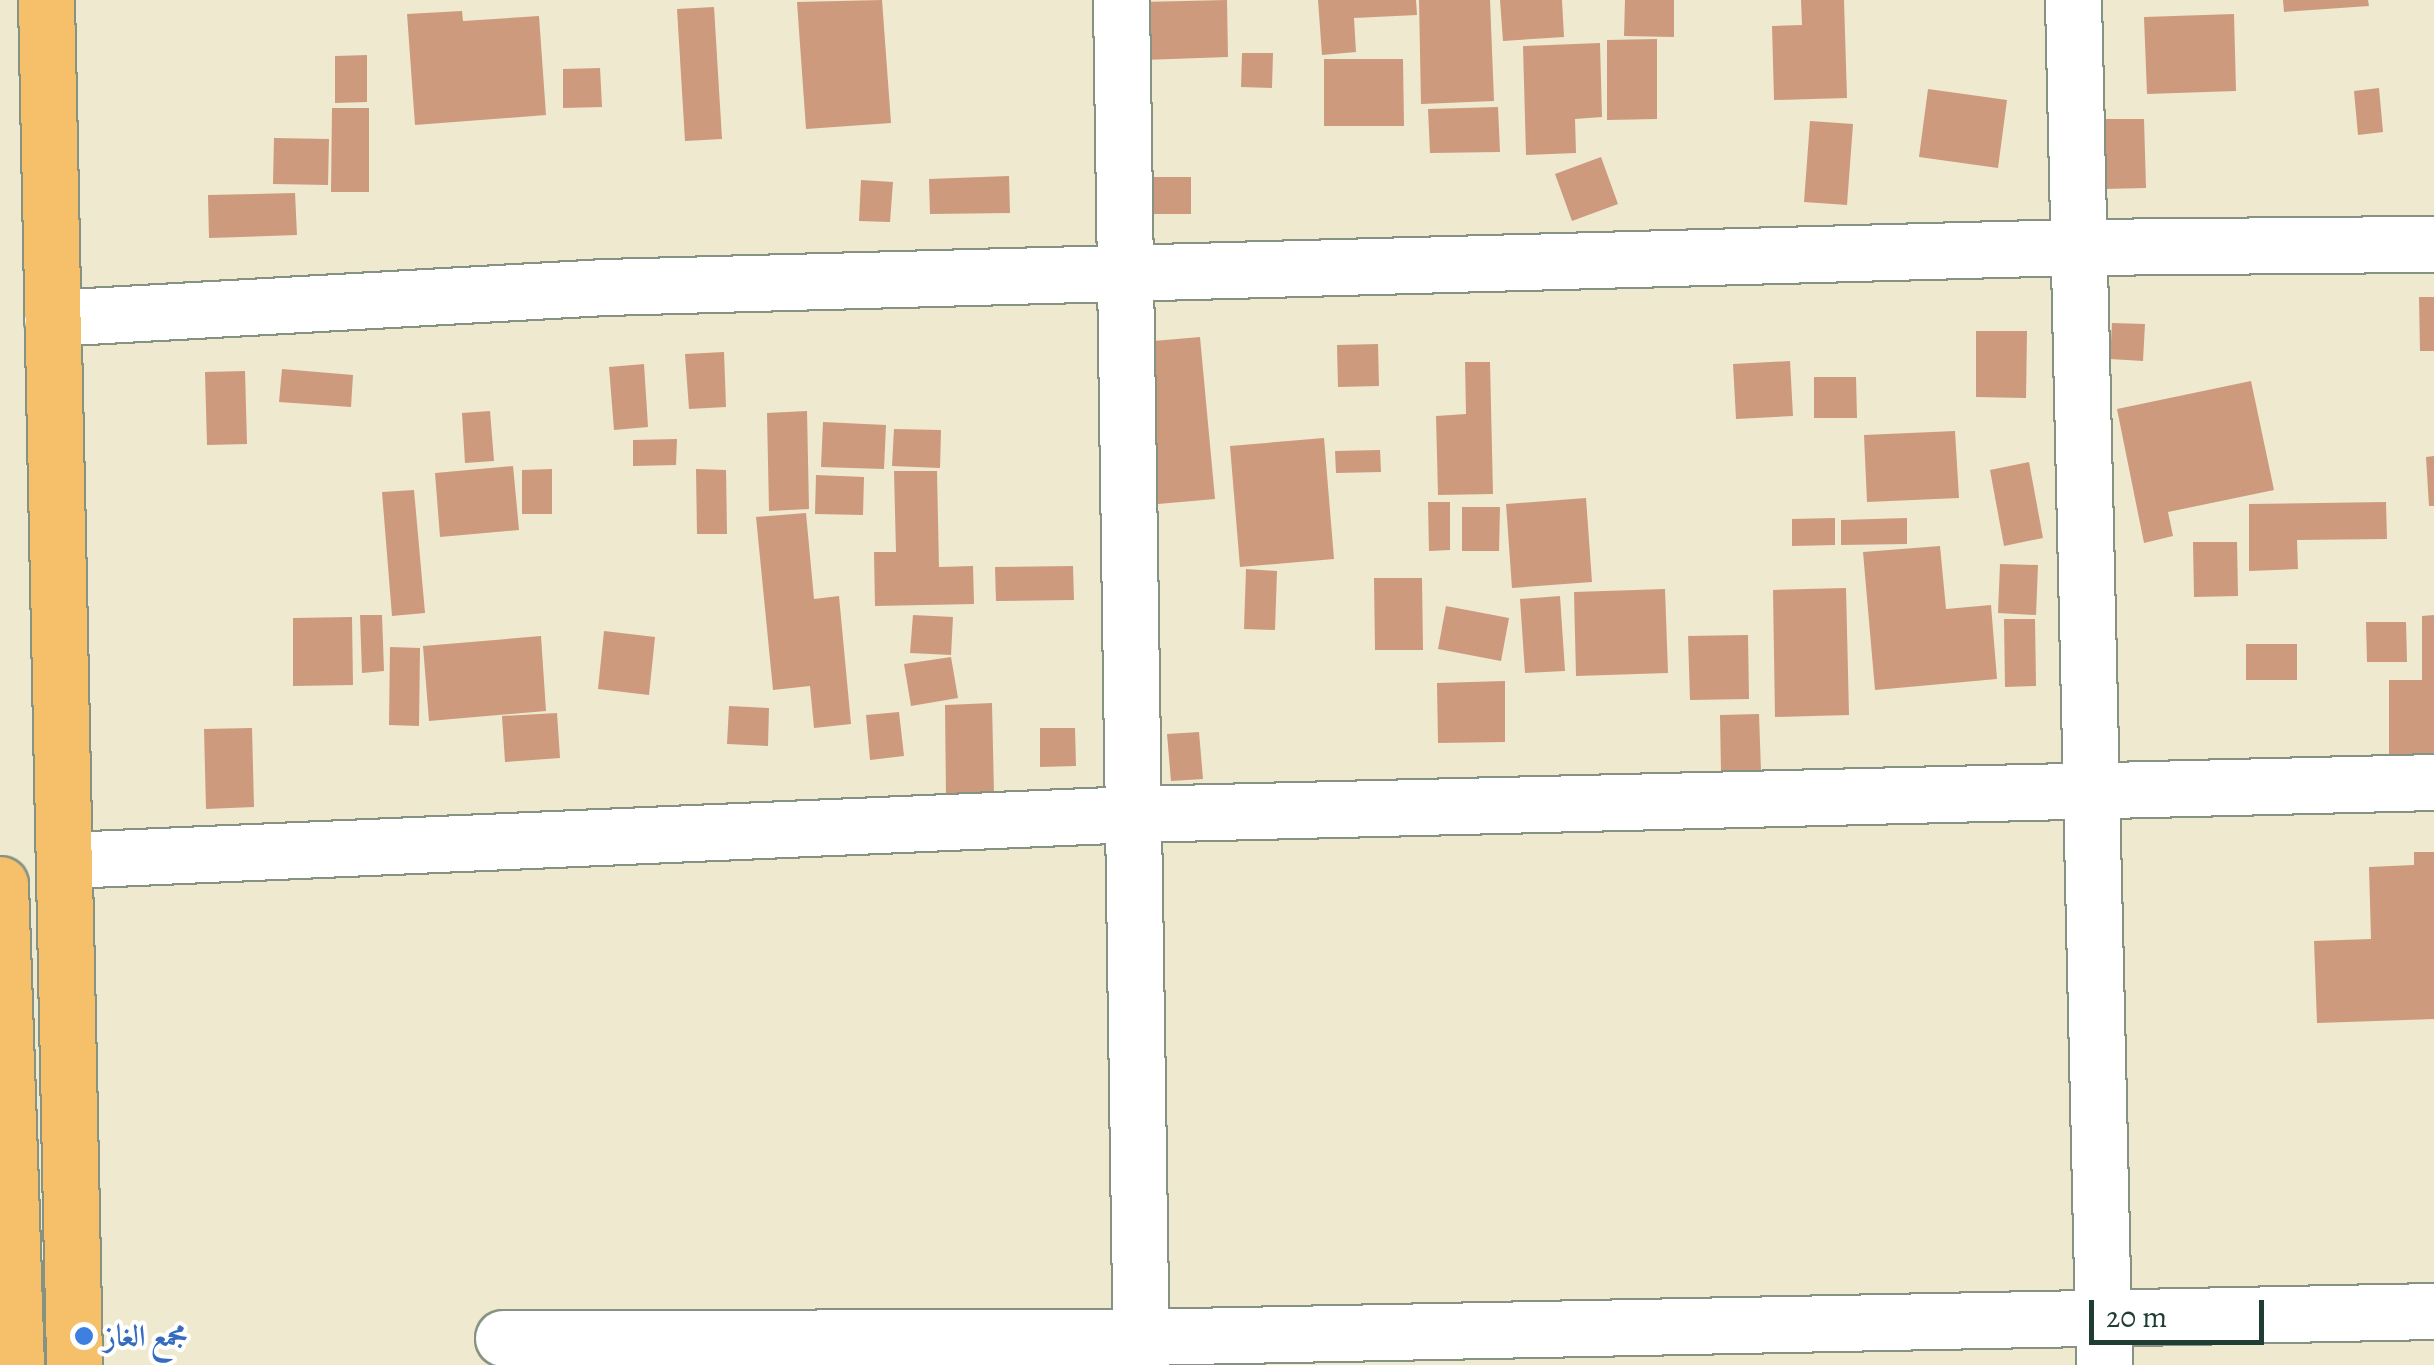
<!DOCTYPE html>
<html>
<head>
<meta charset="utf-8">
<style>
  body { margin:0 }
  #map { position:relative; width:2434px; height:1365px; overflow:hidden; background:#efe9cf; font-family:Alegreya,Amiri,serif }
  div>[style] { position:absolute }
  .building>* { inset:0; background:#ce9a7d }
  .roads { filter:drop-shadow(2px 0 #879382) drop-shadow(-2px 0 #879382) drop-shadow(0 2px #879382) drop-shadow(0 -2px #879382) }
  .minor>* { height:55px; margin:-27.5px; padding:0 27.5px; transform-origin:27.5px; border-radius:27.5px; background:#fff }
  .major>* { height:55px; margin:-27.5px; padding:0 27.5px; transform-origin:27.5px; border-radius:27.5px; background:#f6c06b }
  .dots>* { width:28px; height:28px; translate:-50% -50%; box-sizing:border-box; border:5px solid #fff; border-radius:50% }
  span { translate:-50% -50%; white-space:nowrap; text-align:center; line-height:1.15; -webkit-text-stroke:8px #fff; paint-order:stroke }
  .shop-label { font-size:30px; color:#366cbe; font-weight:700 }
  .left { translate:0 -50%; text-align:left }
  .scale { position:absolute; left:2089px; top:1300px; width:175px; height:45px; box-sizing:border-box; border:5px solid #1f3d34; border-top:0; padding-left:12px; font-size:30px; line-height:35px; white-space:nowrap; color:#1f3d34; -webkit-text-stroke:8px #fff; paint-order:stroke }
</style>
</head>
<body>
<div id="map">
  <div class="building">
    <i style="clip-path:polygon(882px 0,891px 123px,806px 129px,797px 2px)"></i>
    <i style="clip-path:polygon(1227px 0,1228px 57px,1143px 60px,1142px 2px)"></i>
    <i style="clip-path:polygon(1318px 0,1416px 0,1417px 15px,1354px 18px,1356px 52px,1322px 55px)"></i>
    <i style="clip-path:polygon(1419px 0,1490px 0,1494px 101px,1421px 104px)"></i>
    <i style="clip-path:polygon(1500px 0,1562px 0,1564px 37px,1503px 41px)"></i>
    <i style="clip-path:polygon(1625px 0,1674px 0,1674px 37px,1624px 36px)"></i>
    <i style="clip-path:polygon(1801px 0,1844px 0,1847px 98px,1774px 100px,1772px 26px,1802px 25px)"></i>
    <i style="clip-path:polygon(2283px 0,2368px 0,2369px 6px,2284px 12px)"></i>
    <i style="clip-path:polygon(714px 7px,722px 139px,685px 141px,677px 9px)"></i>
    <i style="clip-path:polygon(462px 11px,463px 21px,539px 16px,546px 115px,415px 125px,407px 14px)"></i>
    <i style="clip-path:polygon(2234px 14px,2236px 91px,2147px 94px,2144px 17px)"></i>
    <i style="clip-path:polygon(1657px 39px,1657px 119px,1607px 120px,1607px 40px)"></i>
    <i style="clip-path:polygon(1600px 43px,1602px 117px,1575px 119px,1576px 153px,1526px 155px,1523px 46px)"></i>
    <i style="clip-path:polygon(1242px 53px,1273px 53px,1272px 88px,1241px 87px)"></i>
    <i style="clip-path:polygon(367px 55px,367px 102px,335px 103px,335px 56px)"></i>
    <i style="clip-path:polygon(1324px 59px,1403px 59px,1404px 126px,1324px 126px)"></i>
    <i style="clip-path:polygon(600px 68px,602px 107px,563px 108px,563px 69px)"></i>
    <i style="clip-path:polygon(2379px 88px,2383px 132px,2358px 135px,2354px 91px)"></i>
    <i style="clip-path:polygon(1928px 89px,2007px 100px,1998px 168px,1919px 157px)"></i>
    <i style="clip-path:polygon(1498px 107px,1500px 152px,1430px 153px,1428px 109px)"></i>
    <i style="clip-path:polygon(332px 108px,369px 108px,369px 192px,331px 192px)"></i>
    <i style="clip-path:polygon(2101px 119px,2144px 119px,2146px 188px,2103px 189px)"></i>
    <i style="clip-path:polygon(1810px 121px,1853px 124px,1847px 205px,1804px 202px)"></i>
    <i style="clip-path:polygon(274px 138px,329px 139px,328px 185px,273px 184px)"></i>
    <i style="clip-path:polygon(1601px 157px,1618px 204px,1572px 221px,1555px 174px)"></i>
    <i style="clip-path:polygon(1009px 176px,1010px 213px,930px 214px,929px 179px)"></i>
    <i style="clip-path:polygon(1153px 177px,1191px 177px,1191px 214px,1154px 214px)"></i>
    <i style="clip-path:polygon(861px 180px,893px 182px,890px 222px,859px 221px)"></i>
    <i style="clip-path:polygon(295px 193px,297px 235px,209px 238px,208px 195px)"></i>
    <i style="clip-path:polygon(2419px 297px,2434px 297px,2434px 351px,2420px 351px)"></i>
    <i style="clip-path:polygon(2112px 323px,2145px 324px,2143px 361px,2110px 359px)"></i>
    <i style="clip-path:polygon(1976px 331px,2027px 331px,2026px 398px,1976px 397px)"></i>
    <i style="clip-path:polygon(1200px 337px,1215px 499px,1158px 504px,1142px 342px)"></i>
    <i style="clip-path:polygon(1378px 344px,1379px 386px,1338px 387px,1337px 345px)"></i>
    <i style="clip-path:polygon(724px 352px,726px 407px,689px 409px,685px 354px)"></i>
    <i style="clip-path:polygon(1790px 361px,1793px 416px,1736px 419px,1733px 364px)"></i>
    <i style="clip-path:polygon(1465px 362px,1490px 362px,1493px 494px,1438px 495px,1436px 416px,1466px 414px)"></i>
    <i style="clip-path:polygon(644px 364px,648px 427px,614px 430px,609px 367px)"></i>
    <i style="clip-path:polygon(282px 369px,353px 375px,351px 407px,279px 402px)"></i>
    <i style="clip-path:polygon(245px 371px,247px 444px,207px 445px,205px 372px)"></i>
    <i style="clip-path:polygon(1814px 377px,1856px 377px,1857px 418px,1814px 418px)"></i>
    <i style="clip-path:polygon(2251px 381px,2274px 490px,2168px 512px,2173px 536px,2144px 543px,2117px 409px)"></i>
    <i style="clip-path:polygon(490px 411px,494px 461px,465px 463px,462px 413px)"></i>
    <i style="clip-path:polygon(807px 411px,809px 509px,769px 511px,767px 413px)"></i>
    <i style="clip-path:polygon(823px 422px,886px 425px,884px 469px,821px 467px)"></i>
    <i style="clip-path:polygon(894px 429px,941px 430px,940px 468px,892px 466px)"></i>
    <i style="clip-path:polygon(1955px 431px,1959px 498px,1867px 502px,1864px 435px)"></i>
    <i style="clip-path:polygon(1324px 438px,1334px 559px,1240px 567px,1230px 446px)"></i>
    <i style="clip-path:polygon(677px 439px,676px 465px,633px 466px,633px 440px)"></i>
    <i style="clip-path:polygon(1380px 450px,1381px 472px,1336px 473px,1335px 451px)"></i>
    <i style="clip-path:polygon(2434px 456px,2434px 506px,2429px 506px,2426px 457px)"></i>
    <i style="clip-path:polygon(2029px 462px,2043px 538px,2004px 546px,1990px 470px)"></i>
    <i style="clip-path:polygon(513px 466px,519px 530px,440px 537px,435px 473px)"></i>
    <i style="clip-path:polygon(552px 469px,552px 514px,522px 514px,522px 470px)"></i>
    <i style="clip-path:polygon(696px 469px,726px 470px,727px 534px,697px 534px)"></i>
    <i style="clip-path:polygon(894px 471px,937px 471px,939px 567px,973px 566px,974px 604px,875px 606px,874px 552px,896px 552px)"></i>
    <i style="clip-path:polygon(816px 475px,864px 477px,863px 515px,815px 514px)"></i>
    <i style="clip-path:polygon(414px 490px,425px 613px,392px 616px,382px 492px)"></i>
    <i style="clip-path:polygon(1586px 498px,1592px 582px,1512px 588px,1506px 504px)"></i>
    <i style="clip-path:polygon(1428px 502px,1450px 502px,1450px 550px,1429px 551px)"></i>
    <i style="clip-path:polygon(2386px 502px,2387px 539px,2297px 540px,2298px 569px,2249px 571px,2249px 504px)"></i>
    <i style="clip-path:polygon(1462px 507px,1500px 507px,1499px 551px,1462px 551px)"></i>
    <i style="clip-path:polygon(806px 513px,814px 599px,839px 596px,851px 724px,814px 728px,810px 686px,773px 690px,756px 517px)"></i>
    <i style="clip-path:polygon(1835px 518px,1835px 545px,1792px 546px,1792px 519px)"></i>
    <i style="clip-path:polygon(1907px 518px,1907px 544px,1841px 545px,1841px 520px)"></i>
    <i style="clip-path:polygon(2193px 542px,2237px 542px,2238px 596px,2194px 597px)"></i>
    <i style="clip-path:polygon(1940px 546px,1946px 609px,1991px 605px,1997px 679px,1875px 690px,1863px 552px)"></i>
    <i style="clip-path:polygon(2000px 564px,2038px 565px,2036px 615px,1998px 613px)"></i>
    <i style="clip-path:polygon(1073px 566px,1074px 600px,996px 601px,995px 567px)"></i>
    <i style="clip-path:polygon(1246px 569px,1277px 571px,1275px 630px,1244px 629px)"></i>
    <i style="clip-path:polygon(1374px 578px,1422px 578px,1423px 650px,1375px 650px)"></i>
    <i style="clip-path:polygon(1846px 588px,1849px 715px,1775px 717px,1773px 590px)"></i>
    <i style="clip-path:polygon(1665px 589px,1668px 673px,1576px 676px,1574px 592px)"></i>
    <i style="clip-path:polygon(1560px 596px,1565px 671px,1525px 673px,1520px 599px)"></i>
    <i style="clip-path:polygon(1446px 606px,1509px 618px,1501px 661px,1438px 649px)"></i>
    <i style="clip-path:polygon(360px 615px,382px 615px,384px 671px,362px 673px)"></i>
    <i style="clip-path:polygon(913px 615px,953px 617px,951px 655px,910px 653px)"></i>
    <i style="clip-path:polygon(2434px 615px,2434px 755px,2389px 755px,2389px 680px,2422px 680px,2422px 616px)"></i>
    <i style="clip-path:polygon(352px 617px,353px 685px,293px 686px,293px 618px)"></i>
    <i style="clip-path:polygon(2004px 619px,2035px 619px,2036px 686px,2005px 687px)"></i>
    <i style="clip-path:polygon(2366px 622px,2406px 622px,2407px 662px,2367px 662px)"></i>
    <i style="clip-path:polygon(604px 631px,655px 637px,649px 695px,598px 689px)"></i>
    <i style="clip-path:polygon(1748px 635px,1749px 699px,1690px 700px,1688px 636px)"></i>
    <i style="clip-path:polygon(541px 636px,546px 711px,429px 721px,423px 646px)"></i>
    <i style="clip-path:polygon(2246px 644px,2297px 644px,2297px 680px,2246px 680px)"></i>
    <i style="clip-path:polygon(390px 647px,420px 648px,419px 726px,389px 725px)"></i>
    <i style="clip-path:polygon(951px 657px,958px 698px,911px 706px,904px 664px)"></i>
    <i style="clip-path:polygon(1505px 681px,1505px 742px,1438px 743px,1437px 683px)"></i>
    <i style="clip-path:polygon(992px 703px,994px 795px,946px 796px,945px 705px)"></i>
    <i style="clip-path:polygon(729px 706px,769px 708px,768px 746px,727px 744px)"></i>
    <i style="clip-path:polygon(899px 712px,904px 756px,870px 760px,866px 715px)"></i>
    <i style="clip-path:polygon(557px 713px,560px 758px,505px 762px,502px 716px)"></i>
    <i style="clip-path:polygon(1759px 714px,1761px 771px,1721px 772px,1720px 715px)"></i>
    <i style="clip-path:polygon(252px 728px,254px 807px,206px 809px,204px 729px)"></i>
    <i style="clip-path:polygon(1040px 728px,1075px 728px,1076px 766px,1040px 767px)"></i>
    <i style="clip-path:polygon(1199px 732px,1203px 779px,1171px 781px,1167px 734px)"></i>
    <i style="clip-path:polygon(2414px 852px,2434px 852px,2434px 1019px,2317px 1023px,2314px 941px,2371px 939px,2369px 867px,2414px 865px)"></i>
  </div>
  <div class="roads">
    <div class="minor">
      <i style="left:1121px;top:0;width:1365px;rotate:89.16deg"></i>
      <i style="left:2073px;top:0;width:1365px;rotate:88.7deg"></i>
      <i style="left:52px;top:318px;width:554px;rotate:-3.21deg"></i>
      <i style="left:605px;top:287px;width:1473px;rotate:-1.56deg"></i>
      <i style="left:2077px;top:247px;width:357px;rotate:-0.5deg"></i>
      <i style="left:67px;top:860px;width:1068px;rotate:-2.47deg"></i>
      <i style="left:1134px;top:814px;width:1300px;rotate:-1.41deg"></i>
      <i style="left:503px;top:1338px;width:636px;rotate:-0.09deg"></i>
      <i style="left:1139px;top:1337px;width:1295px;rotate:-1.15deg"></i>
    </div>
    <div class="major">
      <i style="left:46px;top:0;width:1365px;rotate:88.82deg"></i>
      <i style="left:0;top:884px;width:481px;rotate:88.1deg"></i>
    </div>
  </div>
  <div class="dots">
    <i style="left:84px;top:1336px;background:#3f7fe0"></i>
  </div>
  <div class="shop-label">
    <span class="left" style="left:104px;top:1336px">مجمع الغاز</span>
  </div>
  <div class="scale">20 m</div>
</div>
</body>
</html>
